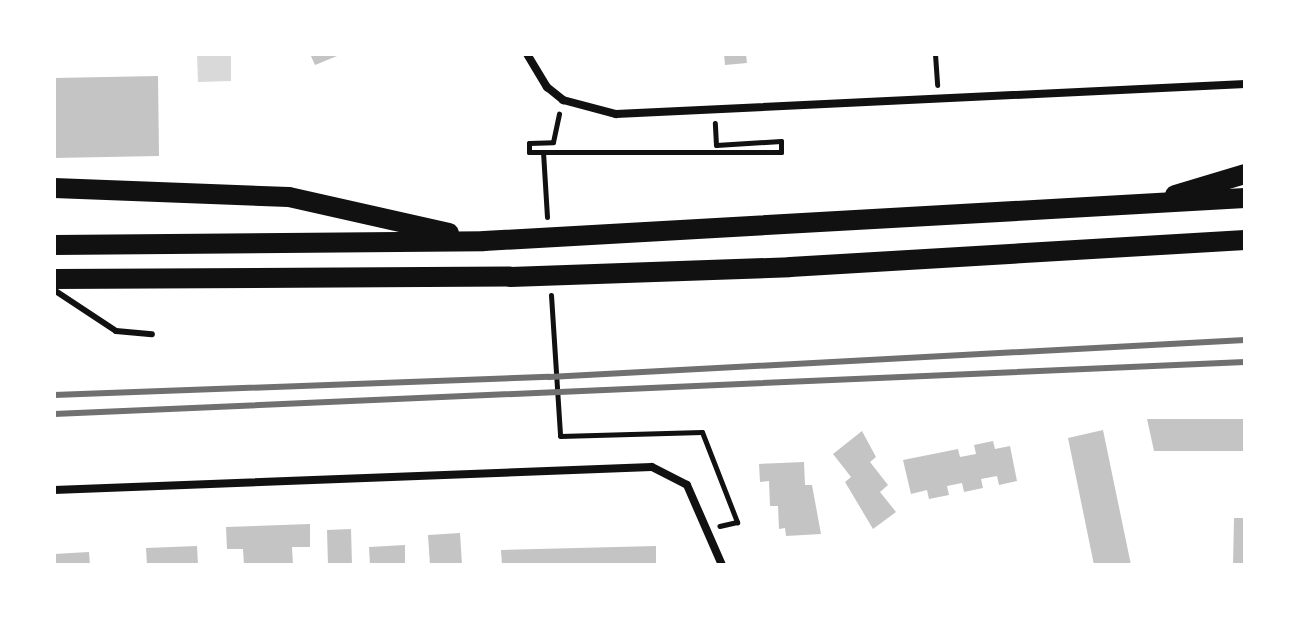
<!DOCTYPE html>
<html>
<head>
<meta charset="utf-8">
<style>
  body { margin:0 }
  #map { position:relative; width:1299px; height:619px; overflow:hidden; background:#fff; font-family:"Asap Condensed",sans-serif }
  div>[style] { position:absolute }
  .water>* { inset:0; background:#d9d9d9 }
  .building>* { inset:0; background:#c4c4c4 }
  .path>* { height:5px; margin:-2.5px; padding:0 2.5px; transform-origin:2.5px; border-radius:2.5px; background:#111 }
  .service>* { height:6px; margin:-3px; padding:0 3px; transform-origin:3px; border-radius:3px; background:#111 }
  .minor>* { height:8px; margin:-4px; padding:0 4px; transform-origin:4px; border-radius:4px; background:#111 }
  .motorway>* { height:20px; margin:-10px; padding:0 10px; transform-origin:10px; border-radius:10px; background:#111 }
  .rail>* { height:6px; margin:-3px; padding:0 3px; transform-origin:3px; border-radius:3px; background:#707070 }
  span { translate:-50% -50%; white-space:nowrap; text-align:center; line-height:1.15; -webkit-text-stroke:8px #fff; paint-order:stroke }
  .frame { position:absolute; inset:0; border:56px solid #fff; pointer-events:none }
</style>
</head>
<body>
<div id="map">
  <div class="water">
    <i style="clip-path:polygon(197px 54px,231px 54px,231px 81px,198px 82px)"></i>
  </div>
  <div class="building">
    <i style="clip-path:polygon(310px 54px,342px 54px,315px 65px)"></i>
    <i style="clip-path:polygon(724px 54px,746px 54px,747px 63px,725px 65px)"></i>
    <i style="clip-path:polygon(158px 76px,159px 156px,54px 158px,54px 78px)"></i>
    <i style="clip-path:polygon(1147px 419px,1245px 419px,1245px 451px,1154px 451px)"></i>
    <i style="clip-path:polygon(1103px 430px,1131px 565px,1094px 565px,1068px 438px)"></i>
    <i style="clip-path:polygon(862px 431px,876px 457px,870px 462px,888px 485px,880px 492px,896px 512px,873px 529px,845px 482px,851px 477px,833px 454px)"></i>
    <i style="clip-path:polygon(993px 441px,995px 449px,1010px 446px,1017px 481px,999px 485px,997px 476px,981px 479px,983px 488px,964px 492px,962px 483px,947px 486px,949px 495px,929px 499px,927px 490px,911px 494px,903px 460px,958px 449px,960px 457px,976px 454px,974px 445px)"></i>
    <i style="clip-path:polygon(804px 462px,805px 485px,812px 485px,821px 534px,786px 536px,785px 528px,779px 529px,778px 506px,770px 506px,769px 481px,760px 482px,759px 464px)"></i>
    <i style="clip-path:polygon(1234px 518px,1245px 518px,1245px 565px,1233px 565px)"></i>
    <i style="clip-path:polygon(310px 524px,310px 547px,292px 547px,293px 565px,244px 565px,243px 549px,227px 549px,226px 527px)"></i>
    <i style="clip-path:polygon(351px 529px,352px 565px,328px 565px,327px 530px)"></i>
    <i style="clip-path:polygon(460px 533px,462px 565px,430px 565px,428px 535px)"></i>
    <i style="clip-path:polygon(405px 545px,405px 565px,370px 565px,369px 547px)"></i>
    <i style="clip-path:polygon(197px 546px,198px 565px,147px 565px,146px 548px)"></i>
    <i style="clip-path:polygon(656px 546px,656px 565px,502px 565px,501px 550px)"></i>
    <i style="clip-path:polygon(89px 552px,90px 565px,54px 565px,54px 554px)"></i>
  </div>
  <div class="path">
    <i style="left:935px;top:54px;width:31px;rotate:86deg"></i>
    <i style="left:543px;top:152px;width:14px;rotate:180deg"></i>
    <i style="left:529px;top:152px;width:9px;rotate:-90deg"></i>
    <i style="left:529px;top:143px;width:24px;rotate:-2deg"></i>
    <i style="left:553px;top:142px;width:29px;rotate:-78deg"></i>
    <i style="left:547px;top:217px;width:65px;rotate:-93.5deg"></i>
    <i style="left:543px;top:152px;width:238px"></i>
    <i style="left:781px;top:152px;width:11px;rotate:-90deg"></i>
    <i style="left:781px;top:141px;width:65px;rotate:176.5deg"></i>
    <i style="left:716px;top:145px;width:22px;rotate:-93deg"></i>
    <i style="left:551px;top:295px;width:141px;rotate:86.3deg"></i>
    <i style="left:560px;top:436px;width:142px;rotate:-1.6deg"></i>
    <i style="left:702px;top:432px;width:97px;rotate:68.7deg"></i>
    <i style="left:737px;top:522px;width:18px;rotate:167deg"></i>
  </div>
  <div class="service">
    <i style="left:54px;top:290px;width:74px;rotate:33.5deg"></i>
    <i style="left:116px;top:331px;width:36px;rotate:5deg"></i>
  </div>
  <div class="minor">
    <i style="left:527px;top:54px;width:39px;rotate:59deg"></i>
    <i style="left:547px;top:87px;width:21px;rotate:39deg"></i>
    <i style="left:563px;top:100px;width:55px;rotate:14.8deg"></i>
    <i style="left:616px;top:114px;width:630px;rotate:-2.73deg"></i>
    <i style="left:54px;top:490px;width:598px;rotate:-2.2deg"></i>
    <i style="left:652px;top:467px;width:39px;rotate:27deg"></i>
    <i style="left:687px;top:485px;width:87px;rotate:66.4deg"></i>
  </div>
  <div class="motorway">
    <i style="left:54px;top:188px;width:235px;rotate:2.2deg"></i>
    <i style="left:289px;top:197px;width:164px;rotate:12.7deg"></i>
    <i style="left:1175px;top:195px;width:73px;rotate:-16.7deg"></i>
    <i style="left:54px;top:245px;width:430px;rotate:-0.5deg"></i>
    <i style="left:484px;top:241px;width:762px;rotate:-3.23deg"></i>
    <i style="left:54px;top:279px;width:456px;rotate:-0.3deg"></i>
    <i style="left:510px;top:277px;width:280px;rotate:-2deg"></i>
    <i style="left:790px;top:267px;width:456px;rotate:-3.4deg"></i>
  </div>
  <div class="rail">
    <i style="left:54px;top:395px;width:495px;rotate:-2.1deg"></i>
    <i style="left:549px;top:377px;width:697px;rotate:-3.04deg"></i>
    <i style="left:54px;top:414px;width:1192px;rotate:-2.5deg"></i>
  </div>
  <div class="frame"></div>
</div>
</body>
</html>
